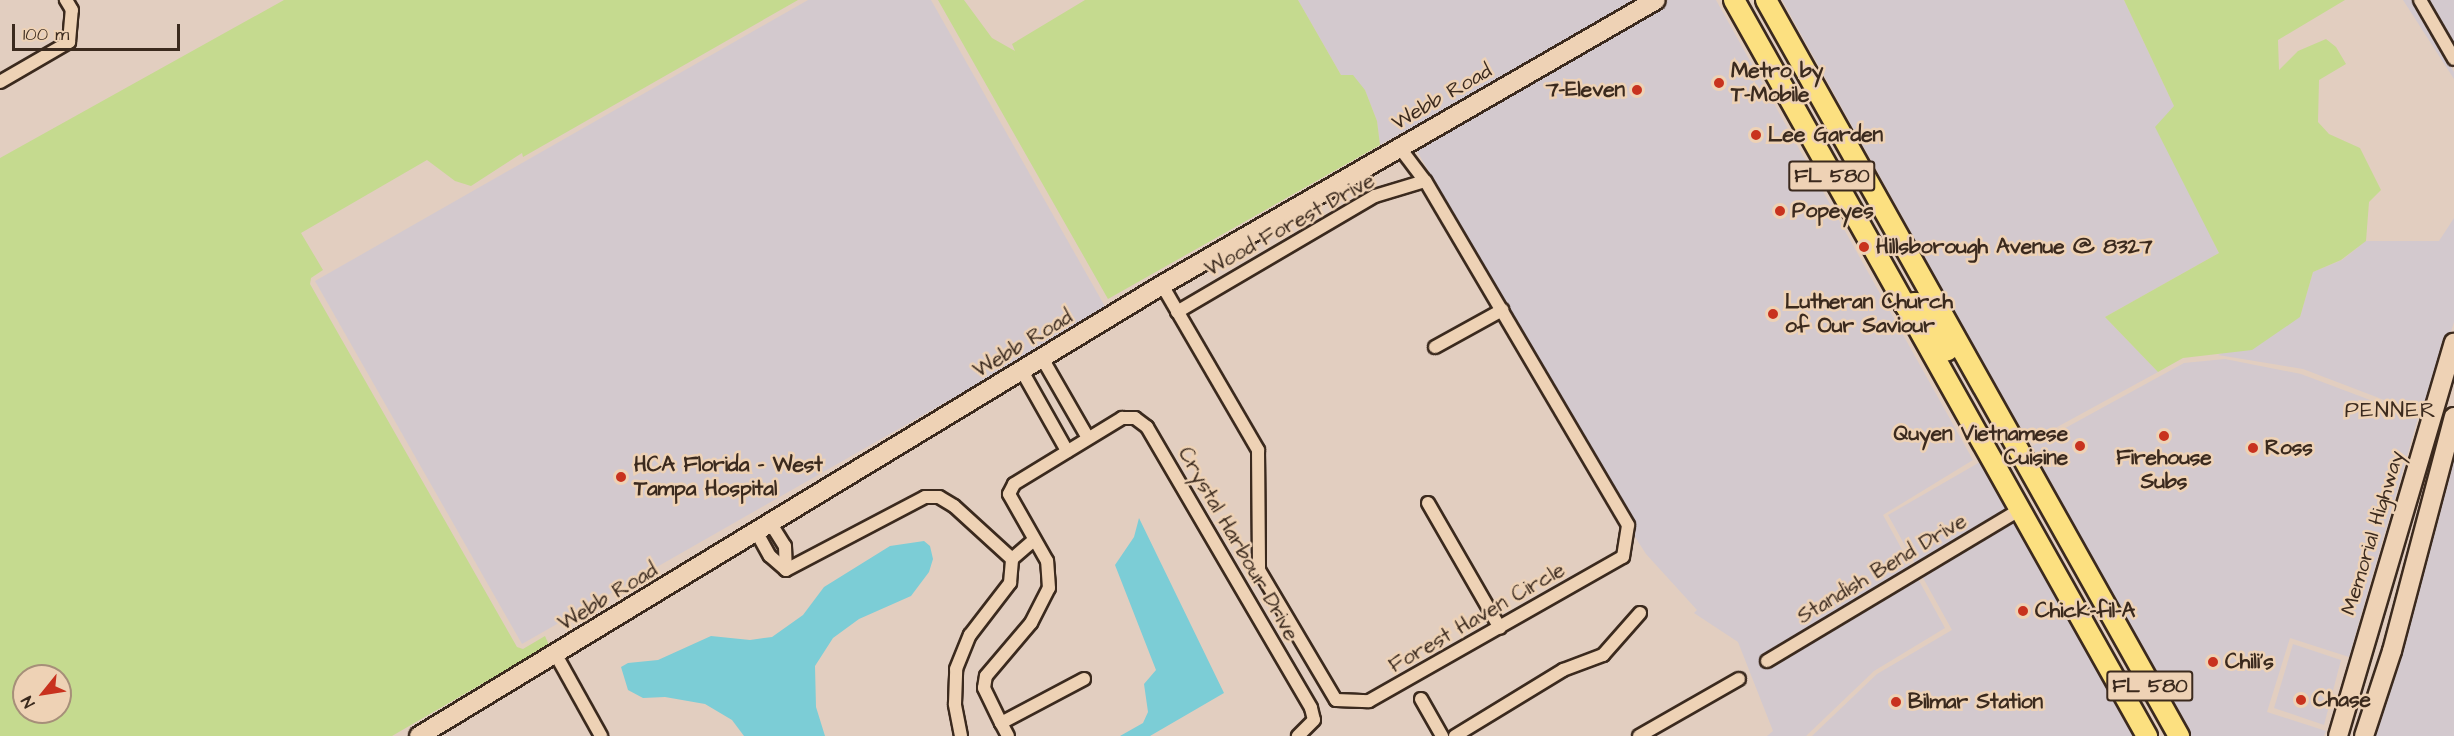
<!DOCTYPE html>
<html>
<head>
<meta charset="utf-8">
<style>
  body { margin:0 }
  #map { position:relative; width:2454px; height:736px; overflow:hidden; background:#e2cec0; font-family:"Architects Daughter",sans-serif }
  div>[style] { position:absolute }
  .built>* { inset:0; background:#d3c9ce }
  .green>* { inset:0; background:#c5da8f }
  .water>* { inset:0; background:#7ccdd6 }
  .roads { filter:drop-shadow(2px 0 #3b2a1e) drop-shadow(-2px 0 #3b2a1e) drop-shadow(0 2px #3b2a1e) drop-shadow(0 -2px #3b2a1e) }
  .street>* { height:12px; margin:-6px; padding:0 6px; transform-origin:6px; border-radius:6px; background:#eed2b5 }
  .secondary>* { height:18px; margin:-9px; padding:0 9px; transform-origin:9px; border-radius:9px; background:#eed2b5 }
  .primary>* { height:20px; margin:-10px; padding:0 10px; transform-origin:10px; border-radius:10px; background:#fce080 }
  .dots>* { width:16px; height:16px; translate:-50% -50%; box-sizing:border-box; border:3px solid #eed2b5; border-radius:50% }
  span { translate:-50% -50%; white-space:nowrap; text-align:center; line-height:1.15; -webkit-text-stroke:5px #eed2b5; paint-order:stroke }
  .shield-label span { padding:2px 4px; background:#eed2b5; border:2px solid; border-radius:4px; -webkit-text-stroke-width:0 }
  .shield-label { font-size:20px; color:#3b2a1e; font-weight:700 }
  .poi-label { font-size:21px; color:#3b2a1e; font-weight:700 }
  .left { translate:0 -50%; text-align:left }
  .right { translate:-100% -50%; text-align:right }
  .street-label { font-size:21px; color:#3b2a1e }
  .neighbourhood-label { font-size:22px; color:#3b2a1e; letter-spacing:1.5px }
  .north { position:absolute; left:12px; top:664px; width:60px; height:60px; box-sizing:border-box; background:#eed2b5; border:2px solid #a68f79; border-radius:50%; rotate:240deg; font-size:16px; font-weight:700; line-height:24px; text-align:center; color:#3b2a1e }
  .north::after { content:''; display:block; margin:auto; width:21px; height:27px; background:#c8321e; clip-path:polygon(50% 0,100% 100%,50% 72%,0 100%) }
  .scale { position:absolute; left:12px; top:24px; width:168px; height:27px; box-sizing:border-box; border:3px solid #3b2a1e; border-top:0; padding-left:8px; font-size:18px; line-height:21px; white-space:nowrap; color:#3b2a1e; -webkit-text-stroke:4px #eed2b5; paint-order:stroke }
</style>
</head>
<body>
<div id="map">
  <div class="built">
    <i style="clip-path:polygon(808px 0,931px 0,1107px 310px,522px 644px,315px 281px)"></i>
    <i style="clip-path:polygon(1298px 0,1645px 0,1409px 136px,1405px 131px,1380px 145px,1377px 121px,1365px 90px,1341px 75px)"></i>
    <i style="clip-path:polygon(1668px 0,1716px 0,1973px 460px,1883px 515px,1945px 628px,1874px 671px,1806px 736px,1767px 736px,1773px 731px,1738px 642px,1694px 613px,1697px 610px,1646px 554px,1539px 388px,1532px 370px,1530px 346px,1414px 146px)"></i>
    <i style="clip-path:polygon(1782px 0,2124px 0,2174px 106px,2199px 212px,2219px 253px,2105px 317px,2158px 372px,2028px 443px)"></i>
    <i style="clip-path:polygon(2403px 0,2412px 0,2454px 72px,2454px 79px)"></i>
    <i style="clip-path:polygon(2427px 0,2454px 0,2454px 46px)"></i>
    <i style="clip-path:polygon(2454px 218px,2454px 322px,2423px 419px,2421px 414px,2303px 369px,2218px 355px,2300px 317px,2313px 272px,2342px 260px,2366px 241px,2439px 241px)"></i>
    <i style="clip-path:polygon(2225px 359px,2301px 374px,2418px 418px,2349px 657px,2290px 638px,2267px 712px,2326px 731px,2324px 736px,2189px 736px,2027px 449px,2184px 363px)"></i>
    <i style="clip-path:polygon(2454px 442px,2454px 736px,2373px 736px,2430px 547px)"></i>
    <i style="clip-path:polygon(1980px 462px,2136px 736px,1812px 736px,1877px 674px,1952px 630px,1888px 515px)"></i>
    <i style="clip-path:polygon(2293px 644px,2341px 660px,2324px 725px,2274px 708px)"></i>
  </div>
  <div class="green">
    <i style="clip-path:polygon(evenodd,284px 0,798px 0,523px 157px,522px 153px,471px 186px,455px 181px,427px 160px,301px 233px,323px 270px,311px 278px,310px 284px,517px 647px,523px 649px,545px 636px,549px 645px,392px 736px,0 736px,0 158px,284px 0,24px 676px,60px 676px,60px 712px,24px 712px,24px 676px)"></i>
    <i style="clip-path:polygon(938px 0,964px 0,992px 38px,1015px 51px,1012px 44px,1085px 0,1298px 0,1341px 75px,1353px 75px,1365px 90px,1377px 121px,1380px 145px,1108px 299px)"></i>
    <i style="clip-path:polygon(2124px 0,2345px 0,2278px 40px,2279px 70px,2298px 51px,2326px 39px,2336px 47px,2346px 64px,2319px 80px,2318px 122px,2329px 134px,2360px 148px,2381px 190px,2369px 202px,2366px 241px,2341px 260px,2313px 272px,2300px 317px,2252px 350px,2183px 358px,2158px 372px,2105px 317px,2219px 253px,2155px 127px,2174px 106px)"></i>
  </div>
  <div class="water">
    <i style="clip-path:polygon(1139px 518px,1224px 693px,1150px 736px,1120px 736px,1143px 723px,1148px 712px,1144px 684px,1156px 670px,1115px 565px,1134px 537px)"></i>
    <i style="clip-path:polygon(924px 541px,930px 546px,933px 559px,929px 572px,911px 596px,859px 619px,833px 638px,815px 666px,816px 707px,825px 736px,744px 736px,732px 720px,705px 704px,665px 697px,643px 698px,628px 690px,621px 667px,628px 663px,658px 660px,711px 636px,750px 640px,772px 637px,803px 615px,824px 587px,890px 546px)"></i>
  </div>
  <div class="roads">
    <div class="street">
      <i style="left:2420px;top:0;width:68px;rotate:60deg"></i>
      <i style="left:0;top:82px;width:80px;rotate:-30.1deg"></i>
      <i style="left:69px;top:42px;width:32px;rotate:-85deg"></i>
      <i style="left:72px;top:10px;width:12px;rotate:-121deg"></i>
      <i style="left:1162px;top:285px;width:191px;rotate:59.8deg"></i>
      <i style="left:1258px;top:450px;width:120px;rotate:89.5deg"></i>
      <i style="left:1259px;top:570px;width:151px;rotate:59.4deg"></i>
      <i style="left:1336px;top:700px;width:33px;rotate:2deg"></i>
      <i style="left:1369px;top:701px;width:292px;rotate:-29.6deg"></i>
      <i style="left:1623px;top:557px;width:32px;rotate:-81deg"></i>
      <i style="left:1628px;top:525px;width:399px;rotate:-120.5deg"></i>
      <i style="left:1425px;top:181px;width:41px;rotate:-127.1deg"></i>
      <i style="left:1177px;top:312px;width:229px;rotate:-30.4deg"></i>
      <i style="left:1375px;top:196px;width:52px;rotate:-16.7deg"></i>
      <i style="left:1435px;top:347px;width:77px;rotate:-28.9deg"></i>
      <i style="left:1042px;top:358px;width:92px;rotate:60.1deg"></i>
      <i style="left:1022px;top:371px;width:92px;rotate:60.6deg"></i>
      <i style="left:1428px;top:503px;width:144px;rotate:60.1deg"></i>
      <i style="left:771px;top:524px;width:26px;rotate:58deg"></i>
      <i style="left:785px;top:546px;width:24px;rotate:88deg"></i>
      <i style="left:757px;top:533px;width:26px;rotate:61deg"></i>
      <i style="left:770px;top:556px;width:21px;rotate:41deg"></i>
      <i style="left:786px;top:570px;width:157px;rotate:-27.7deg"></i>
      <i style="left:925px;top:497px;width:14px"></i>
      <i style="left:939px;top:497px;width:17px;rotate:31deg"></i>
      <i style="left:954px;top:506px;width:79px;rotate:42.4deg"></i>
      <i style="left:556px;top:655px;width:93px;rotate:60.9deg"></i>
      <i style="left:1767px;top:661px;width:294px;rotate:-30.9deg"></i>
      <i style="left:1421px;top:699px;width:43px;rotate:60.4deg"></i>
      <i style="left:1001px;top:723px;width:39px;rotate:-116deg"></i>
      <i style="left:984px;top:688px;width:12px;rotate:-81deg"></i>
      <i style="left:986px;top:676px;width:70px;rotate:-49.7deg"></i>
      <i style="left:1031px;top:623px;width:39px;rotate:-63deg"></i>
      <i style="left:1049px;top:588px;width:27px;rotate:-94deg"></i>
      <i style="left:1047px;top:561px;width:77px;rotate:-119.6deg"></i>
      <i style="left:1009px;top:494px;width:11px;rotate:-63deg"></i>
      <i style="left:1014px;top:484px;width:127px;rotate:-31.4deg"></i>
      <i style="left:1122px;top:418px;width:13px"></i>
      <i style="left:1135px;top:418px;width:15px;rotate:37deg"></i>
      <i style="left:1147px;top:427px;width:325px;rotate:59.7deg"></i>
      <i style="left:1311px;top:708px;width:12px;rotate:76deg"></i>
      <i style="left:1314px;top:720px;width:23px;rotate:135deg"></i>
      <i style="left:961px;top:736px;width:33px;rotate:-101deg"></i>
      <i style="left:955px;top:704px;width:35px;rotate:-88deg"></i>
      <i style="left:956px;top:669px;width:37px;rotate:-68deg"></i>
      <i style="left:970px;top:635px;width:66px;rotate:-52.4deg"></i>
      <i style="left:1010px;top:583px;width:24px;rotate:-85deg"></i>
      <i style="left:1012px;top:559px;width:29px;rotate:-41deg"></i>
      <i style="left:1008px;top:736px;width:15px;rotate:-118deg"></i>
      <i style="left:1001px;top:723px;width:94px;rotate:-27.9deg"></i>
      <i style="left:1455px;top:736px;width:127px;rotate:-31.4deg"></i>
      <i style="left:1563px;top:670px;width:43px;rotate:-20.6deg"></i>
      <i style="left:1603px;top:655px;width:56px;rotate:-48.6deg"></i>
      <i style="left:1639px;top:736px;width:115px;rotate:-29.7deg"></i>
    </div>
    <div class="secondary">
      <i style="left:419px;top:736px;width:869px;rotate:-31.26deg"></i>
      <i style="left:1162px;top:285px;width:570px;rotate:-29.98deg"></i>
      <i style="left:2338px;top:736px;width:410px;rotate:-73.6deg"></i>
      <i style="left:2364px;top:736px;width:89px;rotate:-71.8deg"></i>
      <i style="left:2392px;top:651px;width:242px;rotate:-75.2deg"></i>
    </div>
    <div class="primary">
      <i style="left:1734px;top:0;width:844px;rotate:60.7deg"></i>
      <i style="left:1766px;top:0;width:844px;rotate:60.7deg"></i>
      <i style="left:1904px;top:304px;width:12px;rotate:-5deg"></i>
      <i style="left:1916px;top:303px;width:9px;rotate:41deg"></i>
      <i style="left:1923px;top:309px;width:48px;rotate:59.7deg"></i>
    </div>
  </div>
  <div class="dots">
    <i style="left:1719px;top:83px;background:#c8321e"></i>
    <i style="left:1637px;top:90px;background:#c8321e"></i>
    <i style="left:1756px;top:135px;background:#c8321e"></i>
    <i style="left:1780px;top:211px;background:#c8321e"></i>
    <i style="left:1864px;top:247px;background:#c8321e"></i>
    <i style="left:1773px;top:314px;background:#c8321e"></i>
    <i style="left:2164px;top:436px;background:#c8321e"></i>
    <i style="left:2080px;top:446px;background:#c8321e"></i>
    <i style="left:2253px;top:448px;background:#c8321e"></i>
    <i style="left:621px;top:477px;background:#c8321e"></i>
    <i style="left:2023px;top:611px;background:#c8321e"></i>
    <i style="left:2213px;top:662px;background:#c8321e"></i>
    <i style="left:2301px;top:700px;background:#c8321e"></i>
    <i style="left:1896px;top:702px;background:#c8321e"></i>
  </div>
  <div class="shield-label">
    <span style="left:1832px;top:176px">FL 580</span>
    <span style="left:2150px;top:686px">FL 580</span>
  </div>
  <div class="poi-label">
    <span class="left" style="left:1731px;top:83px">Metro by<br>T-Mobile</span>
    <span class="right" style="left:1625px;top:90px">7-Eleven</span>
    <span class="left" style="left:1768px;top:135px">Lee Garden</span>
    <span class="left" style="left:1792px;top:211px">Popeyes</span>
    <span class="left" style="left:1876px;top:247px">Hillsborough Avenue @ 8327</span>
    <span class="left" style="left:1785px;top:314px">Lutheran Church<br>of Our Saviour</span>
    <span class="right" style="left:2068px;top:446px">Quyen Vietnamese<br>Cuisine</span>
    <span class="left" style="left:2265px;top:448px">Ross</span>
    <span style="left:2164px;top:470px">Firehouse<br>Subs</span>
    <span class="left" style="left:634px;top:477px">HCA Florida - West<br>Tampa Hospital</span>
    <span class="left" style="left:2035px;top:611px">Chick-fil-A</span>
    <span class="left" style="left:2225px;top:662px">Chili's</span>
    <span class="left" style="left:2313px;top:700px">Chase</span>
    <span class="left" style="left:1908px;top:702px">Bilmar Station</span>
  </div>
  <div class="street-label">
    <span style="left:1442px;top:97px;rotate:-30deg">Webb Road</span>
    <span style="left:1290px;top:225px;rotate:-29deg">Wood Forest Drive</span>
    <span style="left:1023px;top:344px;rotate:-31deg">Webb Road</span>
    <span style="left:2373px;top:533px;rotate:-73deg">Memorial Highway</span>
    <span style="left:1238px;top:544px;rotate:60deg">Crystal Harbour Drive</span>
    <span style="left:1882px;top:569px;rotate:-31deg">Standish Bend Drive</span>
    <span style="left:608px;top:597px;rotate:-31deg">Webb Road</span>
    <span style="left:1477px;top:618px;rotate:-30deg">Forest Haven Circle</span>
  </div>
  <div class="neighbourhood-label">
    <span style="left:2391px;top:411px">PENNER</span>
  </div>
  <div class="north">N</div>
  <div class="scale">100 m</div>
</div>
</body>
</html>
